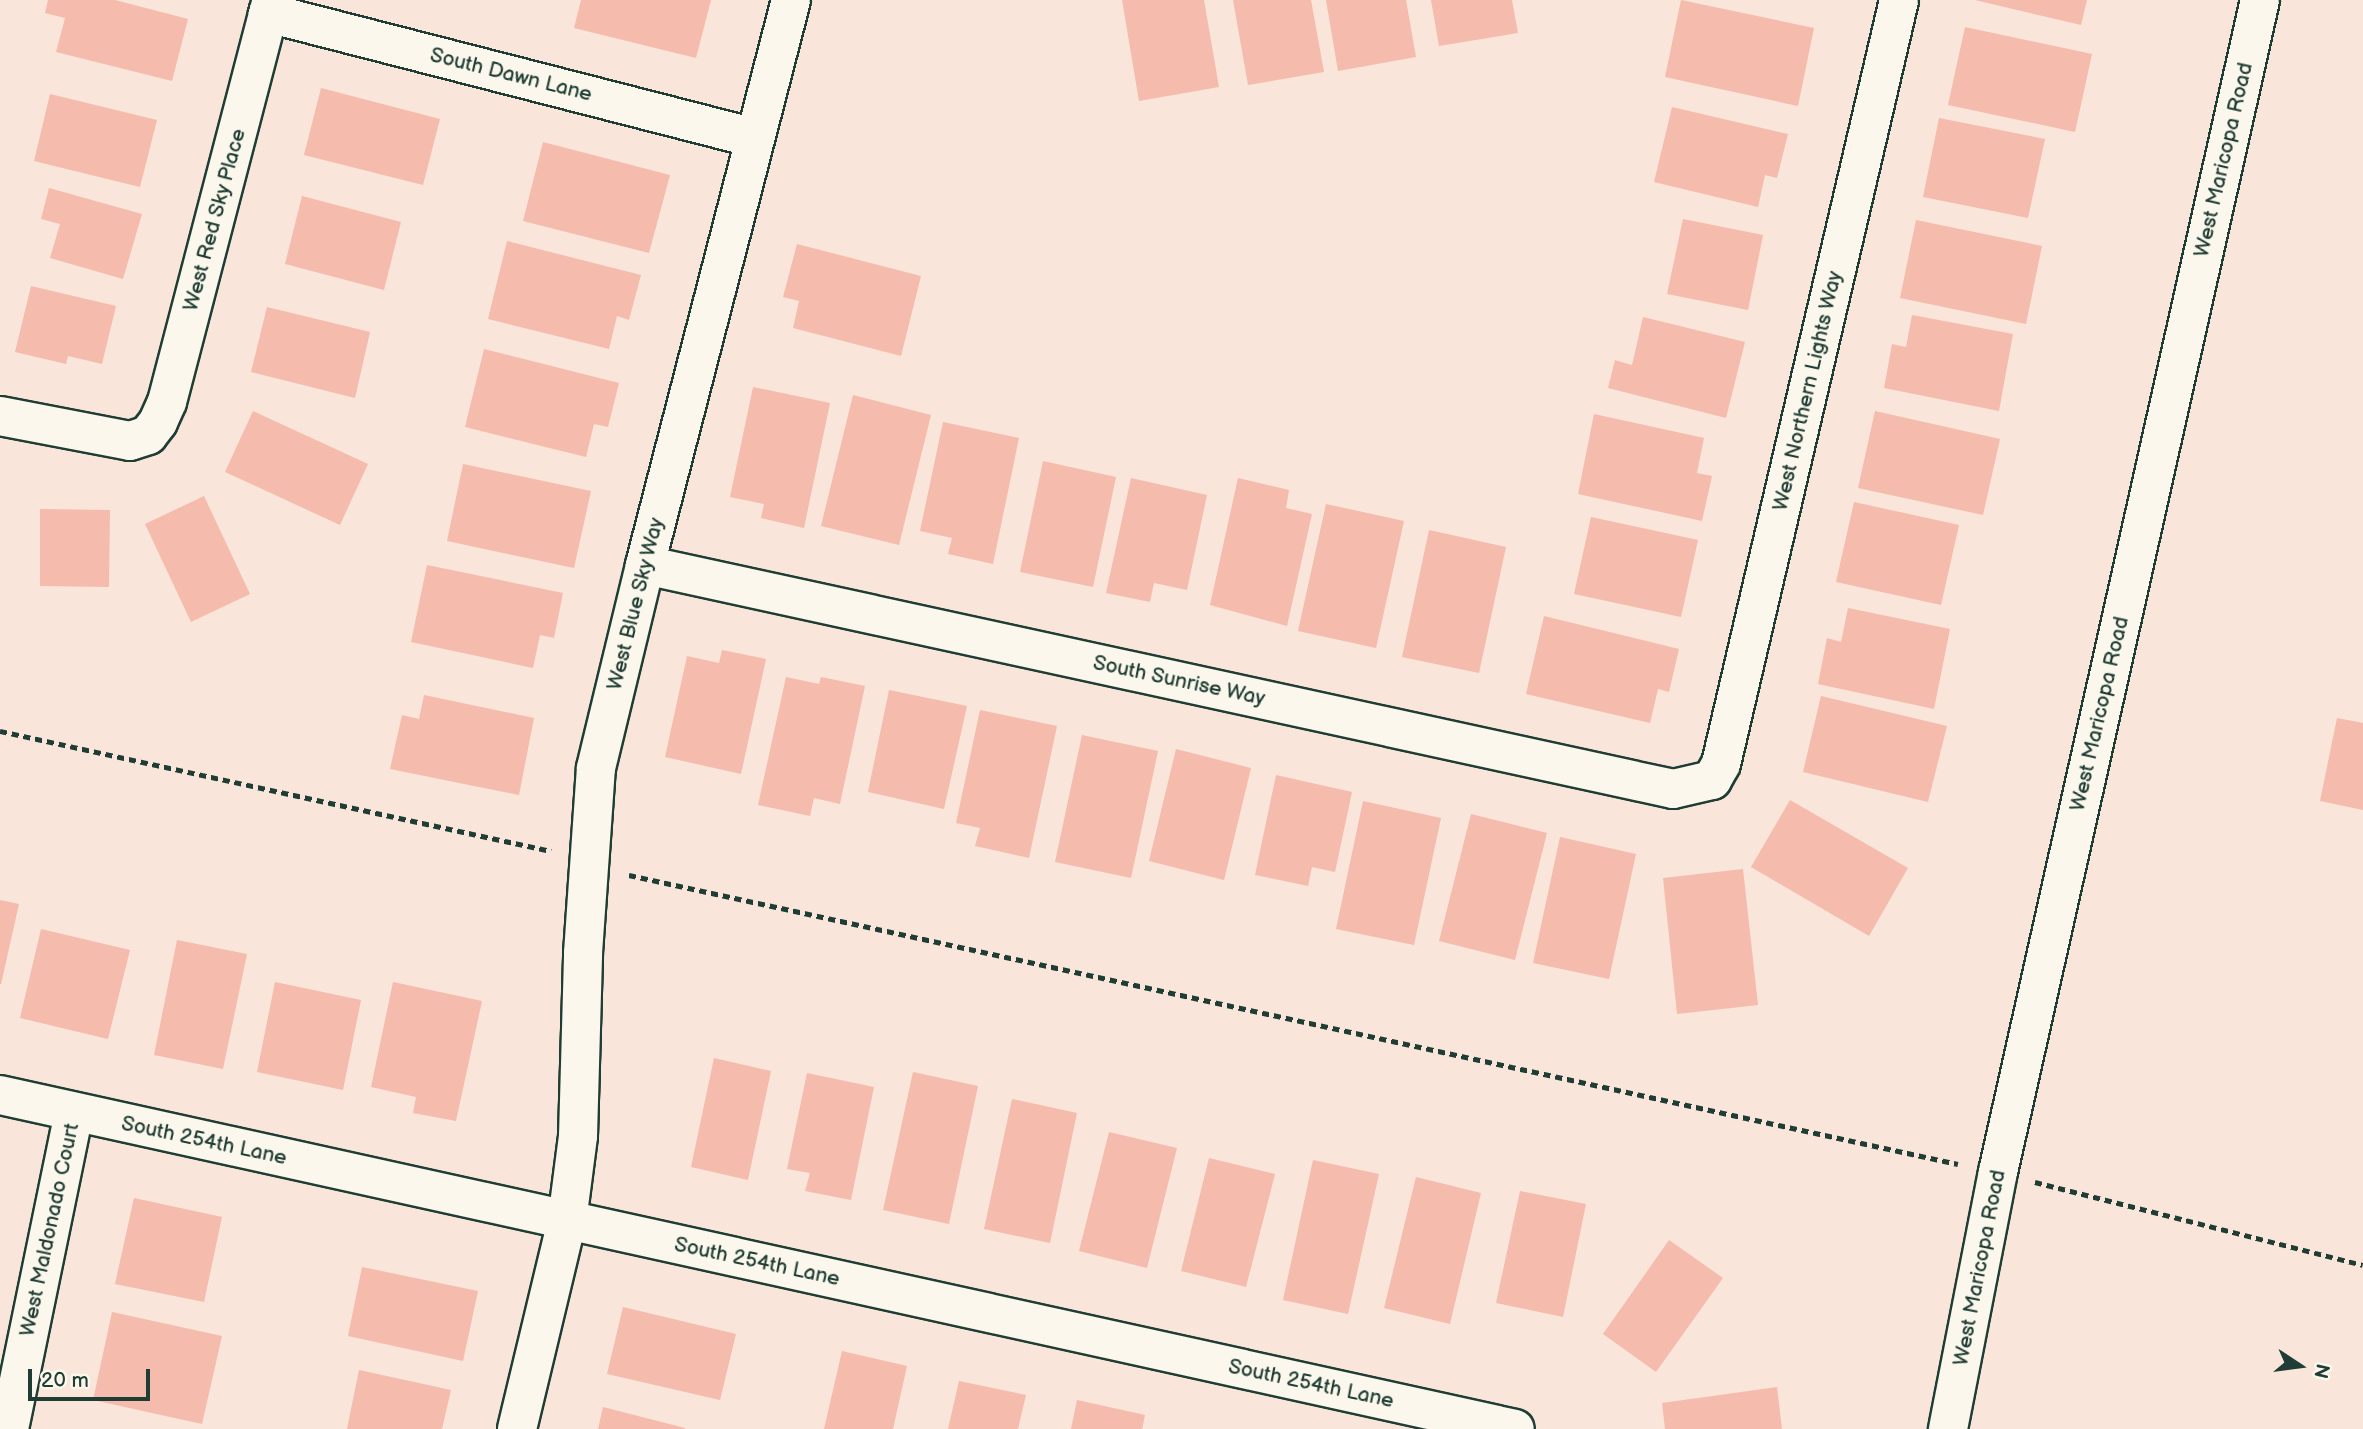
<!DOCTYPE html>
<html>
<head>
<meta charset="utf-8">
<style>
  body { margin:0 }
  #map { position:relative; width:2363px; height:1429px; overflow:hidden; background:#f9e5d9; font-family:"Balsamiq Sans",sans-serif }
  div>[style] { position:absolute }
  .building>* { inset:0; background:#f5bbac }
  .path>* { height:4.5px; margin-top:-2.25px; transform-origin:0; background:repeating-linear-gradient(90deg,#1f3d34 0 7px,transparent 0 12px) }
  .roads { filter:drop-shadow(2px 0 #1f3d34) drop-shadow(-2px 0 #1f3d34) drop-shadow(0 2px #1f3d34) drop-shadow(0 -2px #1f3d34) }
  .street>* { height:38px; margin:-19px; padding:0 19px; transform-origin:19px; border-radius:19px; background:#fbf7ec }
  .secondary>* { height:38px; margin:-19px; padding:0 19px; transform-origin:19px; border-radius:19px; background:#fbf7ec }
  span { translate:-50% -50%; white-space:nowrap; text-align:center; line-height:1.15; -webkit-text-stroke:5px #fbf7ec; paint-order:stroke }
  .street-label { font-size:21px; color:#1f3d34 }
  .north { position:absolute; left:2265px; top:1331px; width:70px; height:70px; -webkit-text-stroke:5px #fbf7ec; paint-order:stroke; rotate:103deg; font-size:19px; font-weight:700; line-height:28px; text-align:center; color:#1f3d34 }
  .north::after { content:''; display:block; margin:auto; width:24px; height:32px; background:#1f3d34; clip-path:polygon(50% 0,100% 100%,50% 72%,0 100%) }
  .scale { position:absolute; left:28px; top:1369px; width:122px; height:32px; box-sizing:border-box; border:4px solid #1f3d34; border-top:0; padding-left:9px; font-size:21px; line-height:24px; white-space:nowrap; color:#1f3d34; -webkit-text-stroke:5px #fbf7ec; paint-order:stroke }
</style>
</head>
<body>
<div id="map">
  <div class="building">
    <i style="clip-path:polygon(48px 0,115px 0,188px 19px,172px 81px,56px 52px,65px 18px,45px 13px)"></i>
    <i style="clip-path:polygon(581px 0,711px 0,696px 58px,574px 28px)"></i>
    <i style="clip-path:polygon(1122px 0,1204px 0,1219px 87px,1139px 101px)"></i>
    <i style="clip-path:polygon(1233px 0,1311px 0,1324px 72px,1248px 85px)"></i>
    <i style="clip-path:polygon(1326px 0,1406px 0,1416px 57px,1338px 71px)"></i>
    <i style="clip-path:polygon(1431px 0,1512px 0,1518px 33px,1439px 46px)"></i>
    <i style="clip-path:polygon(1681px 0,1814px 28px,1798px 106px,1665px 77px)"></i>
    <i style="clip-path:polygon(1975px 0,2087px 0,2081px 25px)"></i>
    <i style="clip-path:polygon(1965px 27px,2092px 54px,2075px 132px,1948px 105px)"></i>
    <i style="clip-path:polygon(321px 88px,440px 119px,423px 185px,304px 155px)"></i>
    <i style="clip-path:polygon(50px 94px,157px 120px,140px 187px,34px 161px)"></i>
    <i style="clip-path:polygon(1672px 107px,1788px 134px,1777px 178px,1765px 175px,1758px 207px,1654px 182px)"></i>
    <i style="clip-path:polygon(1939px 118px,2045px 139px,2028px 218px,1923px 197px)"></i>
    <i style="clip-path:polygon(543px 142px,670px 175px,649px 253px,523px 221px)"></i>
    <i style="clip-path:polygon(49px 188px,142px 214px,123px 279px,50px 258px,60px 224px,41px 219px)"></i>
    <i style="clip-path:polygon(302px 196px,401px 222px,384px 290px,285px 264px)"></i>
    <i style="clip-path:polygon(1683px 219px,1763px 235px,1748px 310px,1667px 294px)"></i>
    <i style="clip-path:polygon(1916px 220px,2042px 246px,2026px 324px,1900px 298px)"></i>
    <i style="clip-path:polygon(507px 241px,641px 275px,629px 320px,617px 316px,609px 349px,488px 319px)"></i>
    <i style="clip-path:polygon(797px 244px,921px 276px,901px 356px,793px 328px,799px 301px,783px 297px)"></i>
    <i style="clip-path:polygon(31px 286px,116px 306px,102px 364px,68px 356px,66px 364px,15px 352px)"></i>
    <i style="clip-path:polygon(267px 307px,370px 332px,355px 398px,251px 372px)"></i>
    <i style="clip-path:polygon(1912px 315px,2013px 334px,1999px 411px,1884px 388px,1892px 344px,1906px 347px)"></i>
    <i style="clip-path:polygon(1643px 317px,1745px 342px,1726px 418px,1608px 388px,1615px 360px,1632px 365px)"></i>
    <i style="clip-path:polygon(484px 349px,619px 383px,608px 427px,594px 424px,586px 457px,465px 427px)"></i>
    <i style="clip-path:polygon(753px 387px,830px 403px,804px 528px,761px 518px,764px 504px,730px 497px)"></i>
    <i style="clip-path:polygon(853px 395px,931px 415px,899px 545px,821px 526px)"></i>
    <i style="clip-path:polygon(253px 411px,368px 464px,340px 525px,225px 472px)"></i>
    <i style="clip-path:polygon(1875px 411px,2000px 439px,1983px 515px,1858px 488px)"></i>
    <i style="clip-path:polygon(1594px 414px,1704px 438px,1697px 473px,1712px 476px,1702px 521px,1578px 494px)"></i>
    <i style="clip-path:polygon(943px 422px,1019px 438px,993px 564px,948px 554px,952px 538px,920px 531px)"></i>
    <i style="clip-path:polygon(1043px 461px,1116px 477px,1093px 587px,1020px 572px)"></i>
    <i style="clip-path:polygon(463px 464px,591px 491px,574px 568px,447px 541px)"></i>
    <i style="clip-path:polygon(1131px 478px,1207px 495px,1187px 590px,1154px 583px,1150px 602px,1106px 593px)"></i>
    <i style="clip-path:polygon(1238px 478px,1289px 490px,1286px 508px,1312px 514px,1287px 626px,1210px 605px)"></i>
    <i style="clip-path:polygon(204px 496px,250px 594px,191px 622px,145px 524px)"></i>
    <i style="clip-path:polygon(1854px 502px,1959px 525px,1941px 605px,1836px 582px)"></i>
    <i style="clip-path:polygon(1326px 504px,1404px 521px,1376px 648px,1298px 631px)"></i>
    <i style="clip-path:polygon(40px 509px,110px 510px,109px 587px,40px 586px)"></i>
    <i style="clip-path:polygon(1591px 517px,1698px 540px,1681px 617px,1574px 594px)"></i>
    <i style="clip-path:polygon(1429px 530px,1506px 547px,1479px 673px,1402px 657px)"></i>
    <i style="clip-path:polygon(427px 565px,563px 593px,554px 638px,540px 635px,533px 668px,411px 642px)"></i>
    <i style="clip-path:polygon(1848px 608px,1950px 629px,1934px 709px,1818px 684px,1827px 638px,1841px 642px)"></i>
    <i style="clip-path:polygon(1544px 616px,1679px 649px,1669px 692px,1658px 689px,1650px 723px,1526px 694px)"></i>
    <i style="clip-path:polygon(722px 650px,766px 659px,741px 774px,665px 757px,687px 656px,719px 663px)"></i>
    <i style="clip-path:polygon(786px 677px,819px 684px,821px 677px,865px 686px,840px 804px,814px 798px,810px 816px,758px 805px)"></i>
    <i style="clip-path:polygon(889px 690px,967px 706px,944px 809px,868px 792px)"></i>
    <i style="clip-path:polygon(424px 695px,534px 718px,519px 795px,390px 769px,402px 715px,419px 719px)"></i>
    <i style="clip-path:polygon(1821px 696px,1947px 726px,1928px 802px,1803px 772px)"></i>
    <i style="clip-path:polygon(980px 710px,1057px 726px,1029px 858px,975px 846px,980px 828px,956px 823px)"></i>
    <i style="clip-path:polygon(2337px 718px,2363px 723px,2363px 810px,2320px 801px)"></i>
    <i style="clip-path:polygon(1082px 735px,1158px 751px,1131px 878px,1055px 862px)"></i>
    <i style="clip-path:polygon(1176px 749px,1251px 768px,1224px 880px,1149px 861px)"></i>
    <i style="clip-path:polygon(1276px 775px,1352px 792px,1335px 872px,1312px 867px,1308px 886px,1255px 875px)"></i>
    <i style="clip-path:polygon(1790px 800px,1908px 868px,1869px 936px,1751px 867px)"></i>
    <i style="clip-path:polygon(1363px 801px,1441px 818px,1414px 945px,1336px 929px)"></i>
    <i style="clip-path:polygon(1471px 814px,1547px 833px,1515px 960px,1439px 941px)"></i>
    <i style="clip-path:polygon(1560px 837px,1636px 854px,1609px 979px,1533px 963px)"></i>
    <i style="clip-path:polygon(1743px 869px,1758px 1005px,1677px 1014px,1663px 878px)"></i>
    <i style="clip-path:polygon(0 900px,19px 904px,1px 984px,0 984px)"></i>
    <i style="clip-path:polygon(41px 929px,130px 950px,108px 1039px,20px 1018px)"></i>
    <i style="clip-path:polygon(177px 940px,247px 954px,223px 1069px,154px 1055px)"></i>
    <i style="clip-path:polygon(275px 982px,361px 1000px,343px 1090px,257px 1072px)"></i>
    <i style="clip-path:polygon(393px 982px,482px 1001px,456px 1121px,413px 1113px,416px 1097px,371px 1087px)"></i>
    <i style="clip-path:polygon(714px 1058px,771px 1071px,748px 1180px,691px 1167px)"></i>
    <i style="clip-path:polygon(913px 1072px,978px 1086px,949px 1224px,883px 1210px)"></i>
    <i style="clip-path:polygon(807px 1073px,874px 1087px,851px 1200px,805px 1191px,810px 1173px,787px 1169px)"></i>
    <i style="clip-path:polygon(1012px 1099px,1077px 1113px,1050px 1243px,984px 1229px)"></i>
    <i style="clip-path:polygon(1109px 1132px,1177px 1148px,1147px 1268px,1079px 1251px)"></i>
    <i style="clip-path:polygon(1209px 1158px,1275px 1174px,1246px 1287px,1181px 1271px)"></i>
    <i style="clip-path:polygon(1313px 1160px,1379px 1174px,1348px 1314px,1283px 1300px)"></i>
    <i style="clip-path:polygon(1416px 1177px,1481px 1193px,1450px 1324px,1384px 1308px)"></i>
    <i style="clip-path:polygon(1520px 1191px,1586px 1204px,1563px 1317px,1496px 1303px)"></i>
    <i style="clip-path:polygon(134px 1198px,222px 1217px,204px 1302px,115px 1284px)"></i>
    <i style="clip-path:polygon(1669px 1240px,1723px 1278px,1656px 1372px,1603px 1334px)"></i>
    <i style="clip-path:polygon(362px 1267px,478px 1291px,463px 1361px,348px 1336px)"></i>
    <i style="clip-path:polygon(623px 1307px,736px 1334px,720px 1400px,607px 1374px)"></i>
    <i style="clip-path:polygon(112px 1312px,222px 1336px,202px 1424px,93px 1400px)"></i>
    <i style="clip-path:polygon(842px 1351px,907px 1366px,893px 1429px,824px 1429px)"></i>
    <i style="clip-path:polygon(359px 1370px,451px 1390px,442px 1429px,347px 1429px)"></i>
    <i style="clip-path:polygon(959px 1381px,1026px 1395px,1018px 1429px,948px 1429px)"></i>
    <i style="clip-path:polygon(1777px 1387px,1782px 1429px,1665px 1429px,1662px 1403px)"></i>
    <i style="clip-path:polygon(1077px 1400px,1145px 1415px,1142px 1429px,1071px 1429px)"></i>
    <i style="clip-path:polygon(603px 1407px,685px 1428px,685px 1429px,598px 1429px)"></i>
  </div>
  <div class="path">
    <i style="left:0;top:731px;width:564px;rotate:12.29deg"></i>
    <i style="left:629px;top:875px;width:1360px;rotate:12.27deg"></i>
    <i style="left:2035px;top:1182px;width:338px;rotate:14.2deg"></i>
  </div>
  <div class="roads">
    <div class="street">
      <i style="left:268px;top:13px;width:503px;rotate:14.4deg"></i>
      <i style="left:0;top:416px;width:132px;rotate:10.9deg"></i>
      <i style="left:130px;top:441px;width:19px;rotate:-18deg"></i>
      <i style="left:148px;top:435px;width:16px;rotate:-52deg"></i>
      <i style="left:158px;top:422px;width:22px;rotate:-66deg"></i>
      <i style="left:167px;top:402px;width:415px;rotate:-75.4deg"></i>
      <i style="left:645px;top:565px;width:1052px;rotate:12.29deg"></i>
      <i style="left:1673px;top:789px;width:40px;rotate:-13deg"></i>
      <i style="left:1712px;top:780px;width:18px;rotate:-61deg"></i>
      <i style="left:1721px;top:764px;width:784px;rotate:-76.88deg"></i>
      <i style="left:0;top:1095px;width:1551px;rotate:12.43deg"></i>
      <i style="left:9px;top:1429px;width:323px;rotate:-78.4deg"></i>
      <i style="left:517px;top:1429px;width:214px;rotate:-76.5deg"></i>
      <i style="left:567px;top:1221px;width:86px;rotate:-82.6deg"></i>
      <i style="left:578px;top:1136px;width:183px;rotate:-88.4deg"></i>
      <i style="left:583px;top:953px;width:185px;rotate:-86deg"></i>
      <i style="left:596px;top:768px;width:209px;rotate:-76.4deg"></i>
      <i style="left:645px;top:565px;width:584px;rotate:-75.51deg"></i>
    </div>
    <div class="secondary">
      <i style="left:1948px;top:1429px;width:262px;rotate:-79deg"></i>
      <i style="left:1998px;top:1172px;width:1201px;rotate:-77.4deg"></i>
    </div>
  </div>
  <div class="street-label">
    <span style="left:511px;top:75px;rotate:14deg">South Dawn Lane</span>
    <span style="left:2224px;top:160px;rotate:-77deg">West Maricopa Road</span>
    <span style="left:215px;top:220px;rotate:-75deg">West Red Sky Place</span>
    <span style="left:1808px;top:391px;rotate:-77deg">West Northern Lights Way</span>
    <span style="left:636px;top:604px;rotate:-76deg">West Blue Sky Way</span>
    <span style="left:1179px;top:681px;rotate:12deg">South Sunrise Way</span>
    <span style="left:2100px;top:714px;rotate:-77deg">West Maricopa Road</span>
    <span style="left:204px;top:1141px;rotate:12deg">South 254th Lane</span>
    <span style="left:50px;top:1230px;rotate:-78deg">West Maldonado Court</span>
    <span style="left:757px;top:1262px;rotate:12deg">South 254th Lane</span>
    <span style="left:1980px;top:1268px;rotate:-79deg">West Maricopa Road</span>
    <span style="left:1311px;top:1384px;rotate:12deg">South 254th Lane</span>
  </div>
  <div class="north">N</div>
  <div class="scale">20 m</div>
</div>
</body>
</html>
